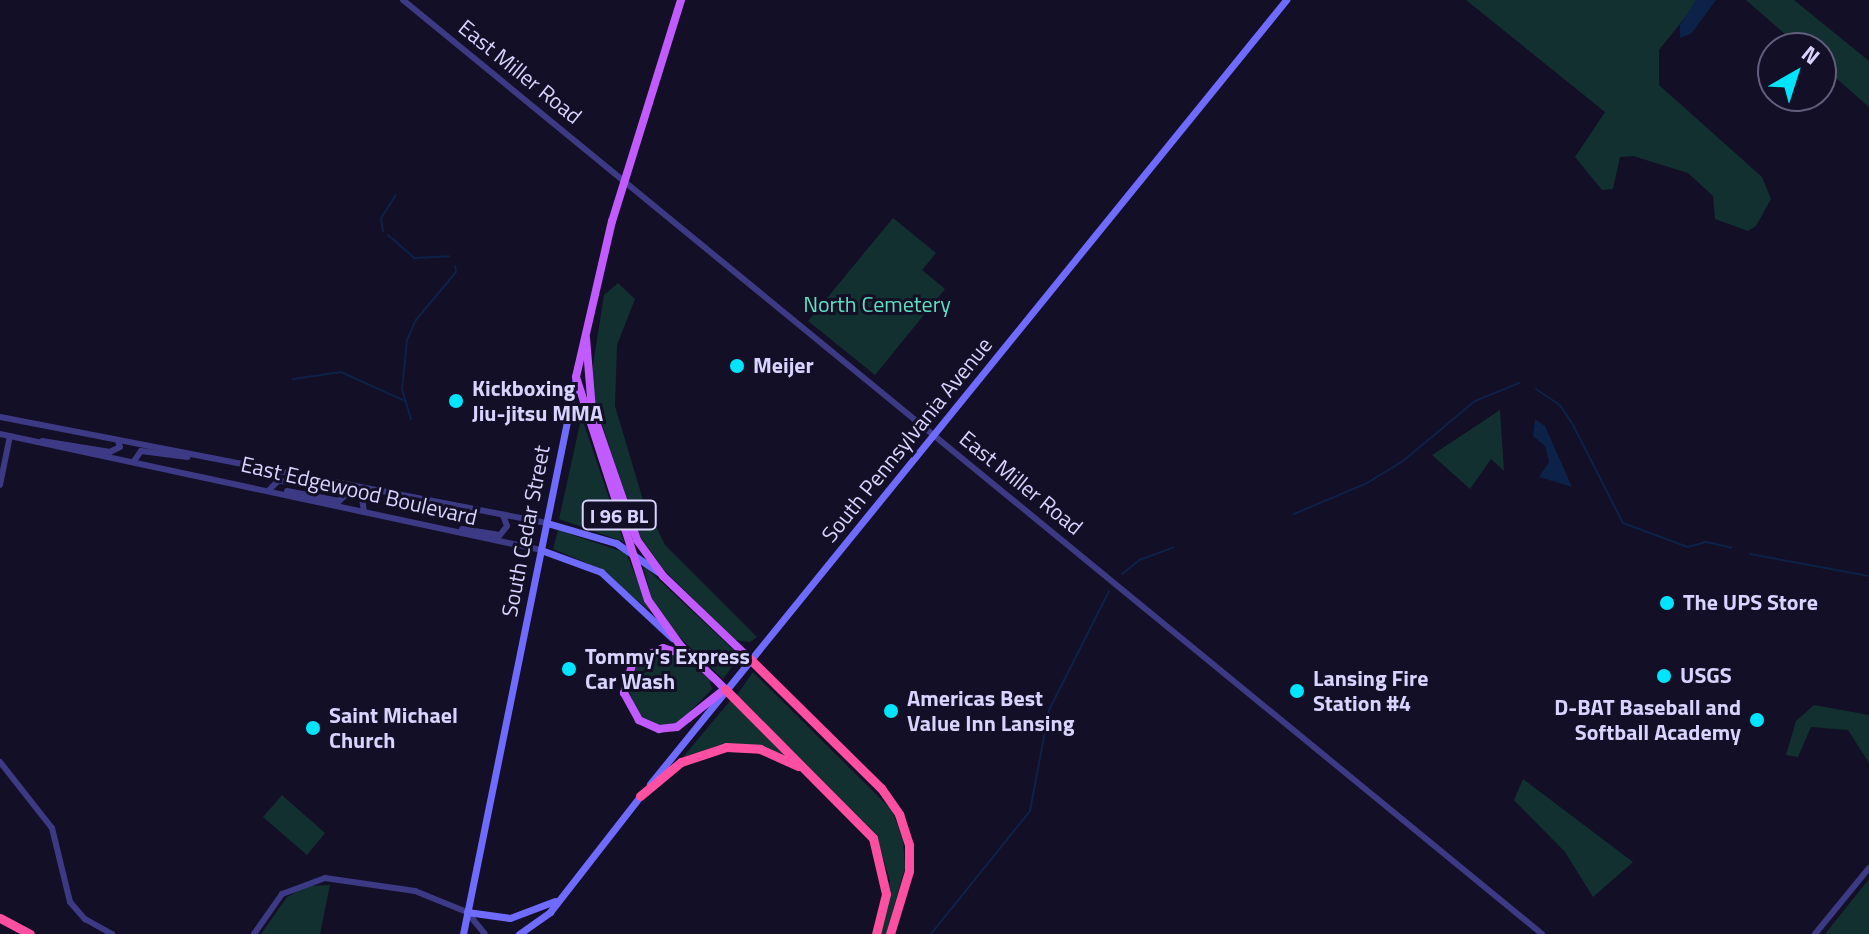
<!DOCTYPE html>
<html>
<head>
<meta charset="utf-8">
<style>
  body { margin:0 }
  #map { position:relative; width:1869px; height:934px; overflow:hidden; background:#130f26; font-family:"Titillium Web",sans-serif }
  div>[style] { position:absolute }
  .green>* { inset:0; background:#12302f }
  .water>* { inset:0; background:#0c2248 }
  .stream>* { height:2px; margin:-1px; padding:0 1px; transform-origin:1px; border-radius:1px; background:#0c2248 }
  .tertiary>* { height:6px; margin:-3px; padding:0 3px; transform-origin:3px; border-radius:3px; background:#3d3a85 }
  .secondary>* { height:7px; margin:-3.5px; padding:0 3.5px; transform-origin:3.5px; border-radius:3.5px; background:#6f6bff }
  .primary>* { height:8px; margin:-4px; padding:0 4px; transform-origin:4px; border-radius:4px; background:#c25bff }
  .motorway>* { height:9px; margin:-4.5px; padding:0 4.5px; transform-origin:4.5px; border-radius:4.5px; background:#ff4fa3 }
  .dots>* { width:22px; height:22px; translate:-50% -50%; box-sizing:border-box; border:4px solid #130f26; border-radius:50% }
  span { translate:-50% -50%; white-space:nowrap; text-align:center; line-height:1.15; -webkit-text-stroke:6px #130f26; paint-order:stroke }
  .shield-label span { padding:2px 6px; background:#130f26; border:2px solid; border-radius:6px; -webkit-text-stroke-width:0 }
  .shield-label { font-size:20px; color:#d9d4ff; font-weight:700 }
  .street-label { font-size:22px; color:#d9d4ff }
  .park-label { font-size:22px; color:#5fe0c0 }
  .poi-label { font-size:22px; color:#d9d4ff; font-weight:700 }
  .left { translate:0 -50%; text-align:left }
  .right { translate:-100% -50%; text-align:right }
  .north { position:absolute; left:1757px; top:32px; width:80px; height:80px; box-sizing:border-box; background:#130f26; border:2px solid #625e7d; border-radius:50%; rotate:39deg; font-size:22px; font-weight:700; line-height:32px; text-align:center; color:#d9d4ff }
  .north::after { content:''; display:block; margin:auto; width:28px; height:36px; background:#00e5ff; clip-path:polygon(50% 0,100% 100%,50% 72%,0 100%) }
</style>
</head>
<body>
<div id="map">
  <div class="green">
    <i style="clip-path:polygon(1466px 0,1699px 0,1659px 50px,1659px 85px,1762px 177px,1771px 199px,1756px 226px,1748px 231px,1715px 219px,1713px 196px,1688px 173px,1633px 156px,1620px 157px,1613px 189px,1602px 190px,1575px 157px,1605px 112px)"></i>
    <i style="clip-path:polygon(1746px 0,1794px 0,1869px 61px,1869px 107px,1821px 65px,1821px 48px,1801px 48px)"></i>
    <i style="clip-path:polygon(893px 218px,936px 253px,922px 270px,945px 289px,875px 375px,808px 321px)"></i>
    <i style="clip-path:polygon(618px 283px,635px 299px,617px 345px,615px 406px,643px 500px,665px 545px,757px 637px,750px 642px,735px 640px,663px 569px,639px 535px,595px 403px,592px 371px,604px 295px)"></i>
    <i style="clip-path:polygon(1500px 410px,1504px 471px,1491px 459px,1470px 489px,1432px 455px)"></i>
    <i style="clip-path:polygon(581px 419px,584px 424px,624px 542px,559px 519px)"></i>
    <i style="clip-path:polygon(558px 530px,626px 553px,650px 611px,599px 568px,553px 549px)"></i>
    <i style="clip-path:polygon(643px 565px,740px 656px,723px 679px,679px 637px,652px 600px)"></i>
    <i style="clip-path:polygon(666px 652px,685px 659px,709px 679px,712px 689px,679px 723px,660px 726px,639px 715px,627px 687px,636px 665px)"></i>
    <i style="clip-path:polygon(753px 672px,892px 810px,903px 840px,905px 868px,886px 934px,881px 934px,890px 881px,876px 835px,737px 695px)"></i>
    <i style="clip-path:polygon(730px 701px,731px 701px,782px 753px,720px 745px,683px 757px)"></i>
    <i style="clip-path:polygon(1814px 705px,1869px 715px,1869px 763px,1848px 730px,1811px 727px,1798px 757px,1786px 755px,1796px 721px)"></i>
    <i style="clip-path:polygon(1523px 779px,1633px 862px,1593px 897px,1565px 852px,1514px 800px)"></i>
    <i style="clip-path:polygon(282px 795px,325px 833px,307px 855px,263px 817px)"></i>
    <i style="clip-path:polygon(1869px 879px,1869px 934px,1825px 934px)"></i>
    <i style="clip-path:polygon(330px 885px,320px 934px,261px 934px,287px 897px,307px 886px)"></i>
  </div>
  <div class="water">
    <i style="clip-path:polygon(1696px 0,1716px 0,1691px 34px,1680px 38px,1680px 25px)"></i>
    <i style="clip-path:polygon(1535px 419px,1545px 426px,1572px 487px,1539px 477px,1549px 462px,1545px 446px,1533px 436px)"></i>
  </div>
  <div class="stream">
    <i style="left:383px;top:231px;width:13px;rotate:-99deg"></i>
    <i style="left:381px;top:218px;width:27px;rotate:-57deg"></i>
    <i style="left:388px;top:235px;width:35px;rotate:41deg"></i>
    <i style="left:414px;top:258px;width:35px;rotate:-3deg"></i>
    <i style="left:293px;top:379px;width:49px;rotate:-8.3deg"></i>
    <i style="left:341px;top:372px;width:70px;rotate:24.4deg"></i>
    <i style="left:1536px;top:389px;width:29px;rotate:34deg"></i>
    <i style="left:1560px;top:405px;width:24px;rotate:57deg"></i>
    <i style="left:1573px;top:425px;width:110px;rotate:63deg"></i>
    <i style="left:1623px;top:523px;width:69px;rotate:20.3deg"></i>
    <i style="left:1688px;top:547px;width:19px;rotate:-16deg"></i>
    <i style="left:1706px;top:542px;width:26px;rotate:13deg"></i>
    <i style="left:411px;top:419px;width:30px;rotate:-107deg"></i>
    <i style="left:402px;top:390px;width:50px;rotate:-84.3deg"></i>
    <i style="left:407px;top:340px;width:22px;rotate:-66deg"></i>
    <i style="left:416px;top:320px;width:62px;rotate:-50.2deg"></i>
    <i style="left:456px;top:272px;width:6px;rotate:-99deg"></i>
    <i style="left:1294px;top:514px;width:79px;rotate:-23deg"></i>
    <i style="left:1367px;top:483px;width:42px;rotate:-31.4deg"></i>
    <i style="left:1403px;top:461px;width:94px;rotate:-39.8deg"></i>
    <i style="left:1475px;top:401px;width:48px;rotate:-22.2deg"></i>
    <i style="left:1750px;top:554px;width:121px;rotate:10.5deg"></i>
    <i style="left:1122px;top:574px;width:22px;rotate:-39deg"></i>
    <i style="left:1139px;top:560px;width:37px;rotate:-20deg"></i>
    <i style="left:931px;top:934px;width:158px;rotate:-51.2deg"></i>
    <i style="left:1030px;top:811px;width:103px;rotate:-79.3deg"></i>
    <i style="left:1049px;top:710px;width:133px;rotate:-63.2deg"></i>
  </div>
  <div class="tertiary">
    <i style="left:403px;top:0;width:1473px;rotate:39.35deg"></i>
    <i style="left:0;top:417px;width:557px;rotate:10.97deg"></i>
    <i style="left:0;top:434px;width:553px;rotate:12.1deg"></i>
    <i style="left:42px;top:441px;width:69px;rotate:9.2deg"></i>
    <i style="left:110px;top:452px;width:11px;rotate:-27deg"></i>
    <i style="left:120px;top:447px;width:6px;rotate:-108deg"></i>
    <i style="left:134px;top:461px;width:12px;rotate:-55deg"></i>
    <i style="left:141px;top:451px;width:47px;rotate:7.3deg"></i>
    <i style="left:0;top:485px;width:50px;rotate:-78.5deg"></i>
    <i style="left:270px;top:489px;width:11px;rotate:-45deg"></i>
    <i style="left:278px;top:481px;width:46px;rotate:2.5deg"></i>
    <i style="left:287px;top:491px;width:53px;rotate:10.9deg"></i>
    <i style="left:339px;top:501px;width:12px;rotate:-42deg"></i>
    <i style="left:348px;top:493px;width:9px;rotate:-117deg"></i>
    <i style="left:364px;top:512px;width:15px;rotate:-98deg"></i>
    <i style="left:362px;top:497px;width:14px;rotate:-12deg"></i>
    <i style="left:462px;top:529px;width:38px;rotate:9deg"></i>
    <i style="left:500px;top:535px;width:11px;rotate:-52deg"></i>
    <i style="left:507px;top:526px;width:12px;rotate:-110deg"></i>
    <i style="left:0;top:762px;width:84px;rotate:51.8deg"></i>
    <i style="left:52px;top:828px;width:76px;rotate:76.3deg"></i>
    <i style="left:70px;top:902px;width:23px;rotate:49deg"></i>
    <i style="left:85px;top:919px;width:31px;rotate:29deg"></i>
    <i style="left:254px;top:934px;width:49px;rotate:-55deg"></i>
    <i style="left:282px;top:894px;width:46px;rotate:-20.4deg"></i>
    <i style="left:325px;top:878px;width:91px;rotate:8.2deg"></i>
    <i style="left:415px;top:891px;width:56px;rotate:22deg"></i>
    <i style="left:467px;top:912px;width:28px;rotate:51deg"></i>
    <i style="left:1815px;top:934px;width:85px;rotate:-50.7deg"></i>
  </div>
  <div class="secondary">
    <i style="left:547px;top:523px;width:72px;rotate:16.2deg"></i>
    <i style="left:616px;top:543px;width:51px;rotate:34.6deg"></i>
    <i style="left:541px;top:550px;width:64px;rotate:20.1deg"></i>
    <i style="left:601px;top:572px;width:97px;rotate:42.9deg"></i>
    <i style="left:650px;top:784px;width:1010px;rotate:-50.95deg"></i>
    <i style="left:467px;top:912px;width:43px;rotate:7.9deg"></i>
    <i style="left:510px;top:918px;width:48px;rotate:-20.7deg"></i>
    <i style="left:463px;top:934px;width:568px;rotate:-78.53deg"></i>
    <i style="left:519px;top:934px;width:38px;rotate:-35deg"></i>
    <i style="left:550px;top:912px;width:150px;rotate:-52.1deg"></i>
  </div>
  <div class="primary">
    <i style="left:681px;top:0;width:232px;rotate:107.3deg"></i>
    <i style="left:612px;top:221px;width:160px;rotate:103deg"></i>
    <i style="left:576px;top:377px;width:234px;rotate:72.1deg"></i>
    <i style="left:648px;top:600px;width:55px;rotate:54.6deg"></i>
    <i style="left:680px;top:645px;width:17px;rotate:45deg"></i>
    <i style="left:692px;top:657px;width:30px;rotate:44deg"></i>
    <i style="left:714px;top:678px;width:16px;rotate:45deg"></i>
    <i style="left:725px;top:689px;width:61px;rotate:141.6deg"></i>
    <i style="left:677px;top:727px;width:18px;rotate:174deg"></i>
    <i style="left:659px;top:729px;width:22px;rotate:-156deg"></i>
    <i style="left:639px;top:720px;width:31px;rotate:-119deg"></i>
    <i style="left:624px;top:693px;width:32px;rotate:-74deg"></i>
    <i style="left:633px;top:662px;width:33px;rotate:-25deg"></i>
    <i style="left:663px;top:648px;width:30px;rotate:17deg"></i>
    <i style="left:586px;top:338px;width:72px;rotate:85.2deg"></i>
    <i style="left:592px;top:410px;width:138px;rotate:70.9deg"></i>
    <i style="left:637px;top:540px;width:44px;rotate:54.2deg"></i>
    <i style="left:663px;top:576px;width:120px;rotate:43.7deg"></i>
  </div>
  <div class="motorway">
    <i style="left:750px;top:659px;width:184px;rotate:44.6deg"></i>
    <i style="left:881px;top:788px;width:32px;rotate:55deg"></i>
    <i style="left:899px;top:814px;width:33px;rotate:72deg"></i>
    <i style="left:909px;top:845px;width:26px;rotate:90deg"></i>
    <i style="left:909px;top:871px;width:66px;rotate:106.8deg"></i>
    <i style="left:725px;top:689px;width:210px;rotate:45.2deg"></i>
    <i style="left:873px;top:838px;width:57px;rotate:76.9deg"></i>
    <i style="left:886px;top:894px;width:41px;rotate:104deg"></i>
    <i style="left:640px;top:796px;width:53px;rotate:-39.7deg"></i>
    <i style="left:681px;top:762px;width:47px;rotate:-18.4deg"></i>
    <i style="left:726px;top:747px;width:34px;rotate:3deg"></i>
    <i style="left:760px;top:749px;width:42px;rotate:24.1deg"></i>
    <i style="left:0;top:918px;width:34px;rotate:28deg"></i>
  </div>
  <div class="dots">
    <i style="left:737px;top:366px;background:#00e5ff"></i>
    <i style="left:456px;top:401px;background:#00e5ff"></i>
    <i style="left:1667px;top:603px;background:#00e5ff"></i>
    <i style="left:569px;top:669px;background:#00e5ff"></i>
    <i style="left:1664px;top:676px;background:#00e5ff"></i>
    <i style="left:1297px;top:691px;background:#00e5ff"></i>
    <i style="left:891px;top:711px;background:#00e5ff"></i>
    <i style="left:1757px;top:720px;background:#00e5ff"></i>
    <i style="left:313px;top:728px;background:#00e5ff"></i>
  </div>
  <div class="shield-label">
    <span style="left:619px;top:515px">I 96 BL</span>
  </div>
  <div class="street-label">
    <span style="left:520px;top:72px;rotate:39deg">East Miller Road</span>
    <span style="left:907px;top:440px;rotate:-51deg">South Pennsylvania Avenue</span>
    <span style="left:1021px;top:483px;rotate:39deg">East Miller Road</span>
    <span style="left:359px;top:491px;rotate:13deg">East Edgewood Boulevard</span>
    <span style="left:526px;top:531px;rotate:-79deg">South Cedar Street</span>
  </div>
  <div class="park-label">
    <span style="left:877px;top:305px">North Cemetery</span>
  </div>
  <div class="poi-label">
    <span class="left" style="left:753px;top:366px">Meijer</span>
    <span class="left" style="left:472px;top:401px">Kickboxing<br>Jiu-jitsu MMA</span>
    <span class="left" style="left:1683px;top:603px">The UPS Store</span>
    <span class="left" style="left:585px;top:669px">Tommy's Express<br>Car Wash</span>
    <span class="left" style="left:1680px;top:676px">USGS</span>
    <span class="left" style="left:1313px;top:691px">Lansing Fire<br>Station #4</span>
    <span class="left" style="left:907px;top:711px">Americas Best<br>Value Inn Lansing</span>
    <span class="right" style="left:1741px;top:720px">D-BAT Baseball and<br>Softball Academy</span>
    <span class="left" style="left:329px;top:728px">Saint Michael<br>Church</span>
  </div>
  <div class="north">N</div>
</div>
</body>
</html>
